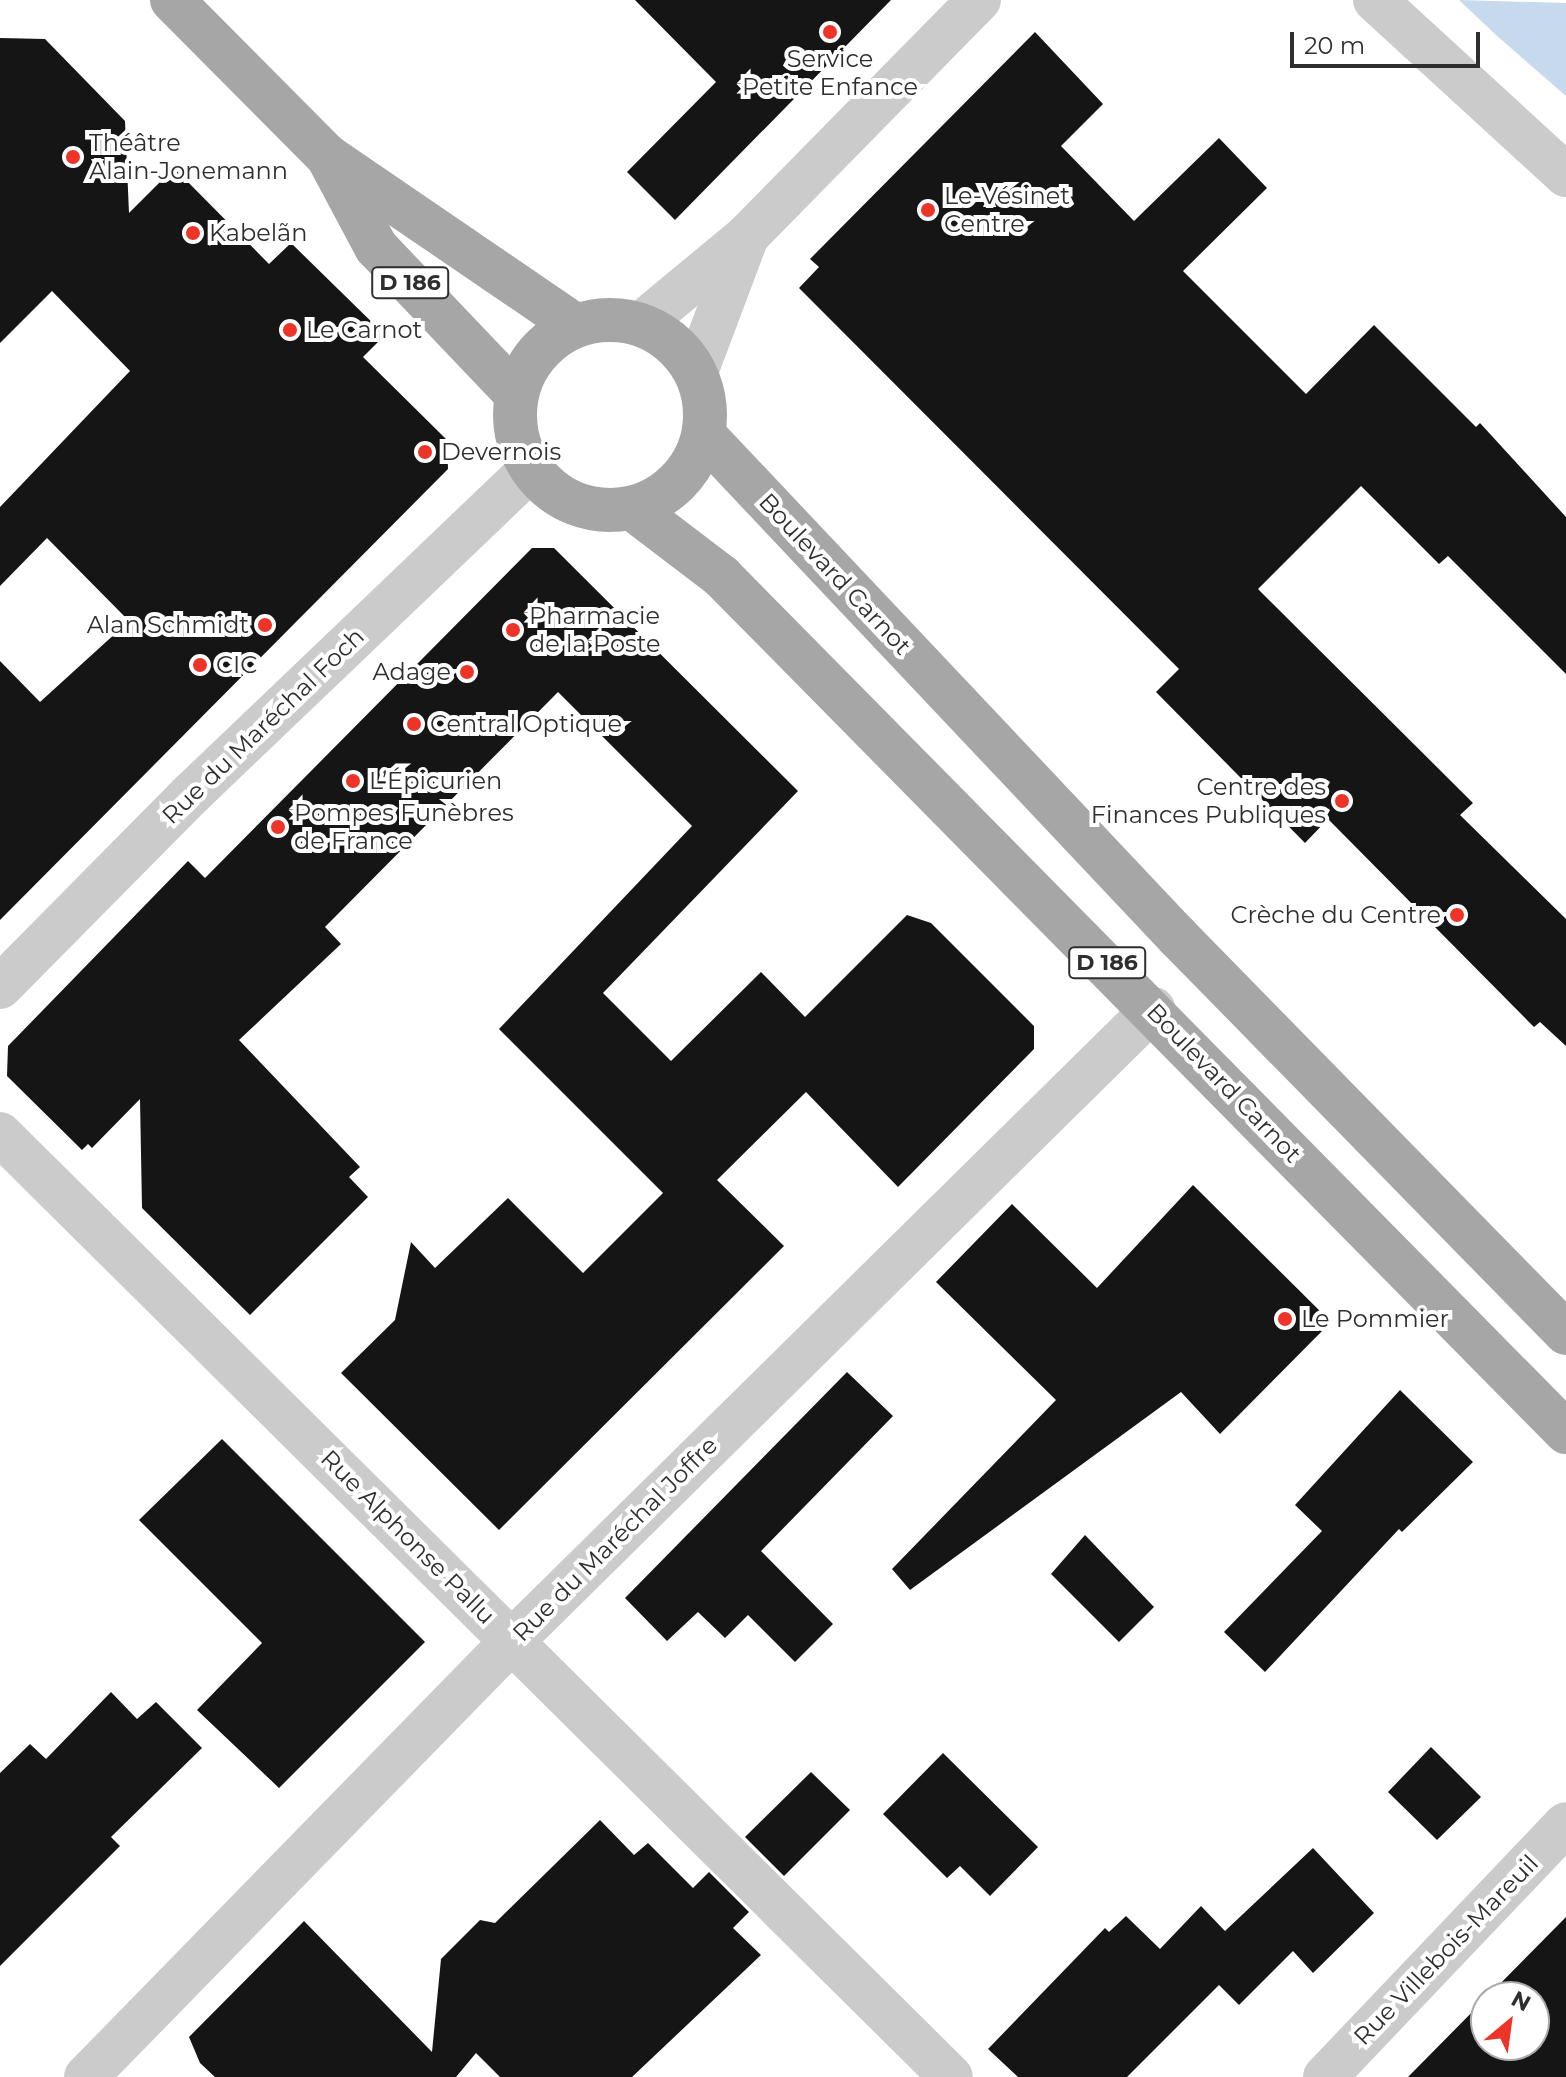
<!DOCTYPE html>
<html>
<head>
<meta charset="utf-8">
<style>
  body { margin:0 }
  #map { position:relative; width:1566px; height:2077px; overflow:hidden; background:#fff; font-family:Montserrat,sans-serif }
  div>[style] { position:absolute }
  .water>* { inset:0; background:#c6d9ed }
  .building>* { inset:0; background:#151515 }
  .minor>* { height:44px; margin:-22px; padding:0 22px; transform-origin:22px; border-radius:22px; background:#cbcbcb }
  .primary>* { height:44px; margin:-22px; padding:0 22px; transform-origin:22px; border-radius:22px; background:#a6a6a6 }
  .primary>.ring { margin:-22px; padding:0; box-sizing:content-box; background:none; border:44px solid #a6a6a6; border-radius:50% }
  .dots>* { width:22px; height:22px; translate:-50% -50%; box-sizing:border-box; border:4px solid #fff; border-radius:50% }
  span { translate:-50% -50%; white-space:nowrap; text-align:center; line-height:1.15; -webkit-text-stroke:8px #fff; paint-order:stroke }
  .shield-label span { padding:2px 6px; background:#fff; border:2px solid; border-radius:6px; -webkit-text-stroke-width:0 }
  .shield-label { font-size:22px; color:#2e2e2e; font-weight:700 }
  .poi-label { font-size:24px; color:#2e2e2e }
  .left { translate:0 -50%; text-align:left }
  .right { translate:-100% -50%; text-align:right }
  .street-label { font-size:24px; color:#2e2e2e }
  .north { position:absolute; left:1470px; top:1981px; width:80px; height:80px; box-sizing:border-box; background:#fff; border:2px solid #ababab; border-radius:50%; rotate:29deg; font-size:22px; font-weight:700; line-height:32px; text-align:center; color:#2e2e2e }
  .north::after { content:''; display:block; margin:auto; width:28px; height:36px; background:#ee3428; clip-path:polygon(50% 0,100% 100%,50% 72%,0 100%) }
  .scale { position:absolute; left:1290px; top:32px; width:190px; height:36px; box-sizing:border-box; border:4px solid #2e2e2e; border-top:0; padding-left:10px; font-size:24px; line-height:28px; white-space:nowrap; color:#2e2e2e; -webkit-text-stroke:6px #fff; paint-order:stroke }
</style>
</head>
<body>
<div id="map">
  <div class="water">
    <i style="clip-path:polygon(1459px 0,1566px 3px,1566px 96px,1496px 35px)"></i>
  </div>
  <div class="building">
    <i style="clip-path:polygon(635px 0,891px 0,675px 220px,627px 172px,716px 82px)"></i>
    <i style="clip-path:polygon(1035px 32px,1103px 104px,1061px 146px,1134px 221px,1219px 138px,1267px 188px,1183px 271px,1306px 394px,1374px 325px,1476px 427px,1480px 423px,1566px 517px,1566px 674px,1448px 556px,1439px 564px,1361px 486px,1258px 589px,1473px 803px,1460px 815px,1566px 919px,1566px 1046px,1540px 1022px,1534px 1027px,1328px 819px,1305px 843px,1156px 692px,1179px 669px,799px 288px,819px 267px,810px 259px)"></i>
    <i style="clip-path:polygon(0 38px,45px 39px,125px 121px,129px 213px,174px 168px,269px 264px,291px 243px,385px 335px,363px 357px,447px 440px,448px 469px,0 920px,0 661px,40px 702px,129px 621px,47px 538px,0 586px,0 507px,130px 371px,52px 291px,0 343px)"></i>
    <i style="clip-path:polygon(532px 548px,554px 548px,798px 791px,603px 993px,671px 1061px,761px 972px,805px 1017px,907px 915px,931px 923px,1034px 1026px,1034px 1049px,898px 1187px,806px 1092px,717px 1180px,784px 1246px,499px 1530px,341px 1373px,395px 1320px,411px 1242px,435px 1268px,508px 1198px,583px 1273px,663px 1193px,499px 1029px,692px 826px,558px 692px,325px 927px,341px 944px,239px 1040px,360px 1167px,349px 1177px,368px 1197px,250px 1315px,142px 1208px,140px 1099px,92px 1148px,88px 1144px,82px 1150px,7px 1076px,8px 1046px,188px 861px,205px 878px)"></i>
    <i style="clip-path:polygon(1193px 1185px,1331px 1322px,1220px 1434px,1181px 1392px,910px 1590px,892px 1569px,1056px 1400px,936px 1282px,1012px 1204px,1097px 1288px)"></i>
    <i style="clip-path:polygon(847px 1372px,893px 1416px,761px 1551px,833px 1624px,795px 1662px,748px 1615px,725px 1638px,698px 1612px,667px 1641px,625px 1598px)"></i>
    <i style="clip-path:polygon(1400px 1390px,1473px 1462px,1402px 1532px,1399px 1529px,1265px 1672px,1224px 1632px,1322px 1531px,1295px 1505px)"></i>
    <i style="clip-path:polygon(222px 1439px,425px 1642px,279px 1788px,197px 1710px,262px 1643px,139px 1520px)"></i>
    <i style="clip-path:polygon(1085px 1535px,1154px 1607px,1119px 1642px,1051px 1574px)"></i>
    <i style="clip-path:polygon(111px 1692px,137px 1719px,156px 1702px,202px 1748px,111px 1837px,120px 1846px,0 1966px,0 1773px,30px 1744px,46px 1759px)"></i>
    <i style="clip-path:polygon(1431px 1747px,1481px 1797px,1437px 1840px,1388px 1792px)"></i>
    <i style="clip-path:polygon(943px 1753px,1038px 1847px,990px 1896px,960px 1866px,947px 1878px,883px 1814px)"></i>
    <i style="clip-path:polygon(811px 1772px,850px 1810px,784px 1876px,745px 1837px)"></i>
    <i style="clip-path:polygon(600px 1820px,634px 1855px,648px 1843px,693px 1888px,709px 1872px,749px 1912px,733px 1928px,761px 1955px,632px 2077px,500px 2077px,476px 2053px,456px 2077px,215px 2077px,200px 2063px,189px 2037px,304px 1921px,432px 2052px,441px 1959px,480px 1920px,495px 1923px)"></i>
    <i style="clip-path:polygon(1313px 1848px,1374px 1913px,1313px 1973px,1293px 1951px,1239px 2005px,1219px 1985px,1127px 2077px,1018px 2077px,988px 2049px,1105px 1928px,1109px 1932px,1126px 1916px,1160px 1949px,1201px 1906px,1225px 1931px)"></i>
    <i style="clip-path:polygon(1566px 1917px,1566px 2077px,1408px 2077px,1486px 1998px,1486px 2045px,1534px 2045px,1534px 1997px,1487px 1997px)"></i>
  </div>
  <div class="minor">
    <i style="left:1375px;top:0;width:259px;rotate:42.5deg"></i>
    <i style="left:641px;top:324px;width:138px;rotate:-39.7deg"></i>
    <i style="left:747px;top:236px;width:331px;rotate:-45.5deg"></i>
    <i style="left:696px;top:372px;width:145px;rotate:-69.4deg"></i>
    <i style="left:0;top:987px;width:270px;rotate:-45.3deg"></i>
    <i style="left:190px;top:795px;width:472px;rotate:-43.7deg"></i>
    <i style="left:0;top:1134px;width:1339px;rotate:44.76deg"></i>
    <i style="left:86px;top:2077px;width:611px;rotate:-45.66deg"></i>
    <i style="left:513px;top:1640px;width:899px;rotate:-44.59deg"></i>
    <i style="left:1325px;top:2077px;width:349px;rotate:-46.4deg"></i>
  </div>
  <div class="primary">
    <i style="left:172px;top:0;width:220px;rotate:45.2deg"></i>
    <i style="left:327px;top:156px;width:300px;rotate:34.3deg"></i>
    <i style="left:330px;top:161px;width:98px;rotate:61.9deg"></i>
    <i style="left:376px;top:247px;width:203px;rotate:46.4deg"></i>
    <i class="ring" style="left:515px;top:320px;width:146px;height:146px"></i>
    <i style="left:705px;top:436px;width:688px;rotate:46.65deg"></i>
    <i style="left:1177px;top:936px;width:556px;rotate:45.58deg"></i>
    <i style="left:633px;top:509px;width:111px;rotate:37.3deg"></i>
    <i style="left:721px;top:576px;width:1203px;rotate:45.37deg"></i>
  </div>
  <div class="dots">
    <i style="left:830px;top:32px;background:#ee3428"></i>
    <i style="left:73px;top:157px;background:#ee3428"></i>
    <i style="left:928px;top:210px;background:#ee3428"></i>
    <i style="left:193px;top:233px;background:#ee3428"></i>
    <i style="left:290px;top:330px;background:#ee3428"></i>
    <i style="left:425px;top:452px;background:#ee3428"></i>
    <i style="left:265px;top:625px;background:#ee3428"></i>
    <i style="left:513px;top:630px;background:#ee3428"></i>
    <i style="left:200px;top:665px;background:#ee3428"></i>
    <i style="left:467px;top:672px;background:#ee3428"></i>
    <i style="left:414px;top:724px;background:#ee3428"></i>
    <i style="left:353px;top:781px;background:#ee3428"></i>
    <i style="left:1342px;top:801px;background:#ee3428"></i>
    <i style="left:278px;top:827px;background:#ee3428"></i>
    <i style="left:1457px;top:915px;background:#ee3428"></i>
    <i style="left:1285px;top:1319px;background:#ee3428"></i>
  </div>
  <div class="shield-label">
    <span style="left:410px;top:283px">D 186</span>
    <span style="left:1107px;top:963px">D 186</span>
  </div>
  <div class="poi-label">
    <span style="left:830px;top:73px">Service<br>Petite Enfance</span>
    <span class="left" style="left:89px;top:157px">Théâtre<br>Alain-Jonemann</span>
    <span class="left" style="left:944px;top:210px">Le-Vésinet<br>Centre</span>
    <span class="left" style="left:209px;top:233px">Kabelãn</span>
    <span class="left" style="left:306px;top:330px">Le Carnot</span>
    <span class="left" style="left:441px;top:452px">Devernois</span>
    <span class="left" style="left:529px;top:630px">Pharmacie<br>de la Poste</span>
    <span class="right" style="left:249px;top:625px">Alan Schmidt</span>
    <span class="left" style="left:216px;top:665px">CIC</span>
    <span class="right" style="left:451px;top:672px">Adage</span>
    <span class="left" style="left:430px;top:724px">Central Optique</span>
    <span class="left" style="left:369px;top:781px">L’Épicurien</span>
    <span class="right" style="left:1326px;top:801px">Centre des<br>Finances Publiques</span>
    <span class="left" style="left:294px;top:827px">Pompes Funèbres<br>de France</span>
    <span class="right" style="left:1441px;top:915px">Crèche du Centre</span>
    <span class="left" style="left:1301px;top:1319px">Le Pommier</span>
  </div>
  <div class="street-label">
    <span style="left:835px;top:574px;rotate:47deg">Boulevard Carnot</span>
    <span style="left:263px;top:726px;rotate:-44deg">Rue du Maréchal Foch</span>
    <span style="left:1224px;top:1083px;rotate:46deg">Boulevard Carnot</span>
    <span style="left:408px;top:1537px;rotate:45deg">Rue Alphonse Pallu</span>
    <span style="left:615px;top:1539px;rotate:-45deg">Rue du Maréchal Joffre</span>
    <span style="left:1446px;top:1950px;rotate:-46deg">Rue Villebois-Mareuil</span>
  </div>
  <div class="north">N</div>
  <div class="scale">20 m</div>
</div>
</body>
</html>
